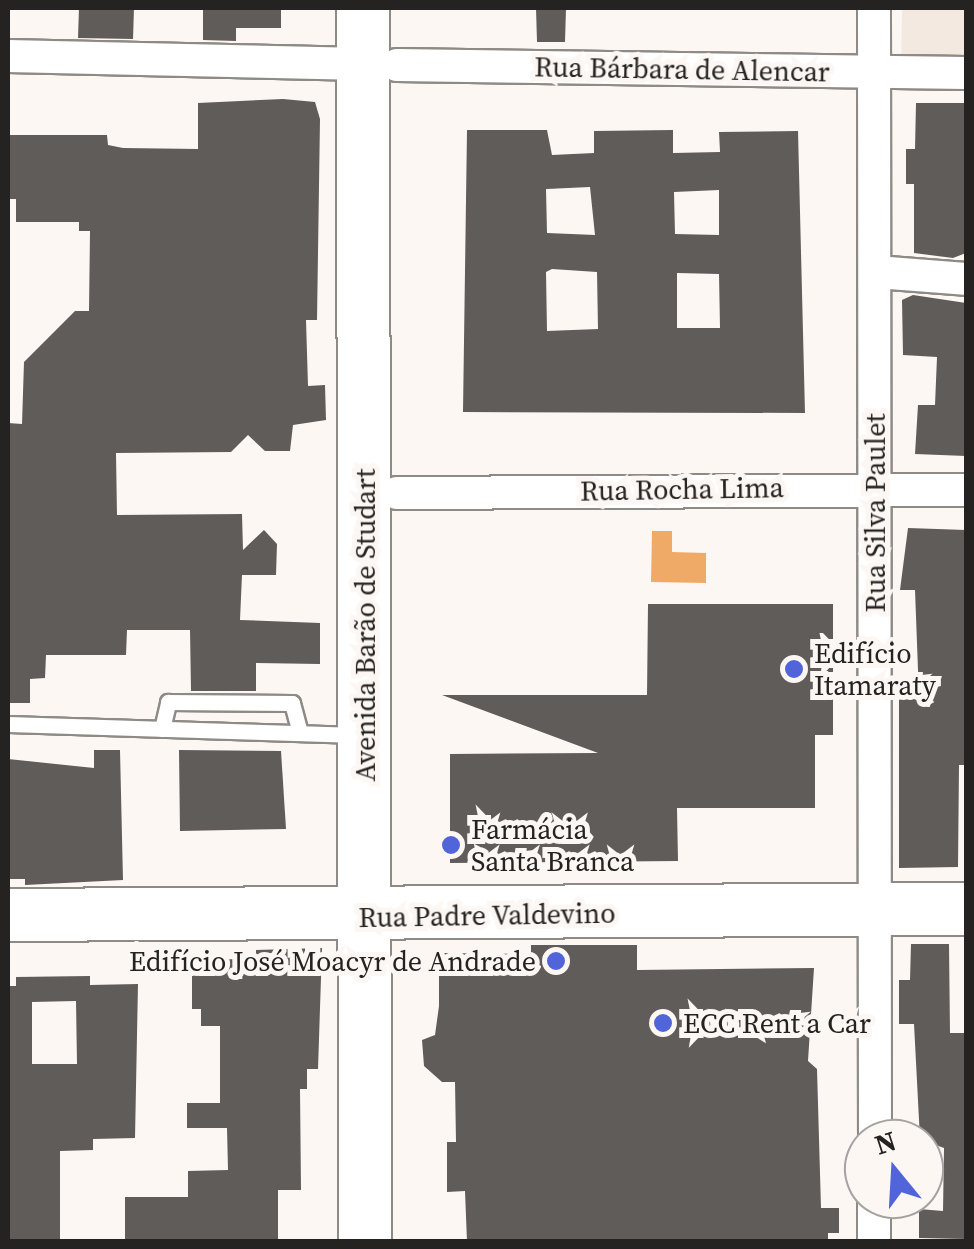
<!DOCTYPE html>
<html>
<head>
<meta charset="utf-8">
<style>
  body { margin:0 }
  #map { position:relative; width:974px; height:1249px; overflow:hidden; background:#fcf7f3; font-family:"Source Serif 4",serif }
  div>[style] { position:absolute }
  .built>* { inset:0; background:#f4e9e0 }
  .water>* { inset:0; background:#f0aa68 }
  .building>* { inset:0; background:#605c59 }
  .roads { filter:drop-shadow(2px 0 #8e8a86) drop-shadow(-2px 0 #8e8a86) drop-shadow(0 2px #8e8a86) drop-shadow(0 -2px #8e8a86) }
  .lane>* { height:15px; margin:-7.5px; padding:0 7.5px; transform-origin:7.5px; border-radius:7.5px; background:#fff }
  .street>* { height:32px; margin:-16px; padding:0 16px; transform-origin:16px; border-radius:16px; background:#fff }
  .primary>* { height:52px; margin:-26px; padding:0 26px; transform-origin:26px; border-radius:26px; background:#fff }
  .dots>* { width:28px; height:28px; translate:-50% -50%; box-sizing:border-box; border:5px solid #fcf7f3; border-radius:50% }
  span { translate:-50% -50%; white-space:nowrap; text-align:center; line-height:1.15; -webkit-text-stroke:10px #fcf7f3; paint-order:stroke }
  .street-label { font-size:28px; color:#242321 }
  .poi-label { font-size:28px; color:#242321 }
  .left { translate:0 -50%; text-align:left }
  .right { translate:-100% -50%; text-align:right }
  .frame { position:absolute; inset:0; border:10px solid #242321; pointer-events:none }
  .north { position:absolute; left:844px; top:1119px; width:100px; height:100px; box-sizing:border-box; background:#fcf7f3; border:2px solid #a6a29f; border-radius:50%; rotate:342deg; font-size:28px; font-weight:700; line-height:40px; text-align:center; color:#242321 }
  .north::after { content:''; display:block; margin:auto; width:35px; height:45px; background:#5264da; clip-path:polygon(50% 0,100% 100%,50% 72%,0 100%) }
</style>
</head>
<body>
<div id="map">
  <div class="built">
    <i style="clip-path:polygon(902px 8px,966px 8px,966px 60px,901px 62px)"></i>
  </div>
  <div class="water">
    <i style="clip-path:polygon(652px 531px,672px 531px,672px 552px,706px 553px,706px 583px,651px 582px)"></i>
  </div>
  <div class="building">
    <i style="clip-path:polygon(79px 8px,134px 8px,133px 39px,78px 38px)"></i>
    <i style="clip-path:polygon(203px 8px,281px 8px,281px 28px,236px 28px,236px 41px,203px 40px)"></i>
    <i style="clip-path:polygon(536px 8px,566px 8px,565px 42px,537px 42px)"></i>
    <i style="clip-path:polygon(283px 99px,315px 102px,320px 119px,317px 320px,306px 320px,308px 386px,325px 385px,326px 420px,293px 425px,290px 451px,265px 451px,248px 435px,231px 452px,116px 453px,117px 515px,242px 514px,243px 550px,264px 530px,277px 544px,276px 575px,242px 575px,240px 620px,320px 623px,320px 664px,256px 663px,256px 691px,191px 691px,190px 630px,127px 630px,126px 655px,46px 655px,45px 678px,30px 679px,30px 703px,8px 703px,8px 423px,22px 424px,24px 362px,75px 311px,89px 311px,90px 231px,79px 231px,79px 222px,16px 222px,16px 199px,8px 199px,8px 135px,107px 135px,108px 145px,123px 148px,198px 149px,198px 103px)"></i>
    <i style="clip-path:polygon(916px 103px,966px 103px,966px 253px,953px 258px,914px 253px,914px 184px,906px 184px,906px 149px,915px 149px)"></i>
    <i style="clip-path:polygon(evenodd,467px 130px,547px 130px,552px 155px,594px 153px,594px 131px,673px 130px,673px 153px,720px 152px,719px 132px,798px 131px,805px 413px,463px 412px,467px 130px,590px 187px,595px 235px,547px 233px,546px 189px,590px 187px,467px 130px,719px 190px,719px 235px,675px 234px,674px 192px,719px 190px,467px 130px,552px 269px,597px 272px,598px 329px,547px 331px,546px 272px,552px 269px,467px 130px,677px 273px,719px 274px,720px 328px,677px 328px,677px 273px)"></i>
    <i style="clip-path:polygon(913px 295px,966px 303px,966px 456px,915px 454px,918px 405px,935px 405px,937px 357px,903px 355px,902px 300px)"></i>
    <i style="clip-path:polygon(908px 528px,966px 530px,966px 765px,959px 765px,958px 867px,899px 868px,899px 697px,919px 697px,915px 590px,900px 590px)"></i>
    <i style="clip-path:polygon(648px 604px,833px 604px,833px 735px,815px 735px,815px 808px,677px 808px,678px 861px,450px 863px,450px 754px,598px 753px,442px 695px,647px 695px)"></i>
    <i style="clip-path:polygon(94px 750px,120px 750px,123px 880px,25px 885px,25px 879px,8px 879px,8px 759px,94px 768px)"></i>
    <i style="clip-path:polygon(179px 750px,281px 751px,286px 829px,180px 831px)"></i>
    <i style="clip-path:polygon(911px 944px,949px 944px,950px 1033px,966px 1033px,966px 1239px,919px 1238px,919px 1209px,943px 1211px,944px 1148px,920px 1139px,914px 1024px,899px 1024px,899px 980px,910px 980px)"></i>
    <i style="clip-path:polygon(531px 945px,637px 945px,637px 970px,814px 968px,808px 1061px,817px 1069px,821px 1208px,839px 1208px,839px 1233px,828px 1233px,828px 1242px,467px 1242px,465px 1191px,447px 1192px,447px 1142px,456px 1142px,455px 1082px,442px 1082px,424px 1066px,422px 1040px,435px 1035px,439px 1006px,439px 953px,531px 954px)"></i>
    <i style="clip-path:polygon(322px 948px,318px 1069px,307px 1069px,307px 1089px,300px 1089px,301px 1190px,278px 1190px,278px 1242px,125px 1242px,125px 1197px,188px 1197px,188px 1171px,228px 1170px,227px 1128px,187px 1128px,187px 1103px,220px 1103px,220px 1026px,201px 1026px,201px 1009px,192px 1009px,192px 961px,236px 959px,256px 955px,256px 950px)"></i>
    <i style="clip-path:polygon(evenodd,90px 976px,90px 985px,138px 984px,135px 1138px,93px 1139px,93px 1150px,60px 1151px,60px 1242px,8px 1242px,8px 986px,16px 986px,16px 977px,90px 976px,76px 1001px,77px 1064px,32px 1064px,32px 1002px,76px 1001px)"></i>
  </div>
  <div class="roads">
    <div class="lane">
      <i style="left:8px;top:724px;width:350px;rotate:1.8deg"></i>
      <i style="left:162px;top:729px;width:28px;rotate:-77deg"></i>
      <i style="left:168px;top:702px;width:124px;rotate:0.5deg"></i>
      <i style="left:292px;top:703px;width:31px;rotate:75deg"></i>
    </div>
    <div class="street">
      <i style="left:874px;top:8px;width:1131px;rotate:89.95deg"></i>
      <i style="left:8px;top:56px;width:355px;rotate:1.3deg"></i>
      <i style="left:397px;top:65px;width:569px;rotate:0.81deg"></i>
      <i style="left:876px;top:272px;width:90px;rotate:4.4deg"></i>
      <i style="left:397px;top:493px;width:569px;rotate:-0.3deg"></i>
      <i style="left:874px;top:1242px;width:43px;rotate:-90deg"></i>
    </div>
    <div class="primary">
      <i style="left:363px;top:8px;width:1234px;rotate:89.91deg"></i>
      <i style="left:8px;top:915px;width:958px;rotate:-0.36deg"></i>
    </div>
  </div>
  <div class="dots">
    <i style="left:794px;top:669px;background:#5264da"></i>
    <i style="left:451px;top:845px;background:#5264da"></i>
    <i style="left:556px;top:961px;background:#5264da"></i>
    <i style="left:663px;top:1023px;background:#5264da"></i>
  </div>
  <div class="street-label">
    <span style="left:682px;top:69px;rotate:1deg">Rua Bárbara de Alencar</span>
    <span style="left:682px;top:489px;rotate:-1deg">Rua Rocha Lima</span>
    <span style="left:875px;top:513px;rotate:-90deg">Rua Silva Paulet</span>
    <span style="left:365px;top:625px;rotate:-90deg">Avenida Barão de Studart</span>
    <span style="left:487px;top:915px;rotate:-1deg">Rua Padre Valdevino</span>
  </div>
  <div class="poi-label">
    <span class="left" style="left:814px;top:669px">Edifício<br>Itamaraty</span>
    <span class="left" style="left:471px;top:845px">Farmácia<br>Santa Branca</span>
    <span class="right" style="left:536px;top:961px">Edifício José Moacyr de Andrade</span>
    <span class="left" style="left:683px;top:1023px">ECC Rent a Car</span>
  </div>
  <div class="frame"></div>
  <div class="north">N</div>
</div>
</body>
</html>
